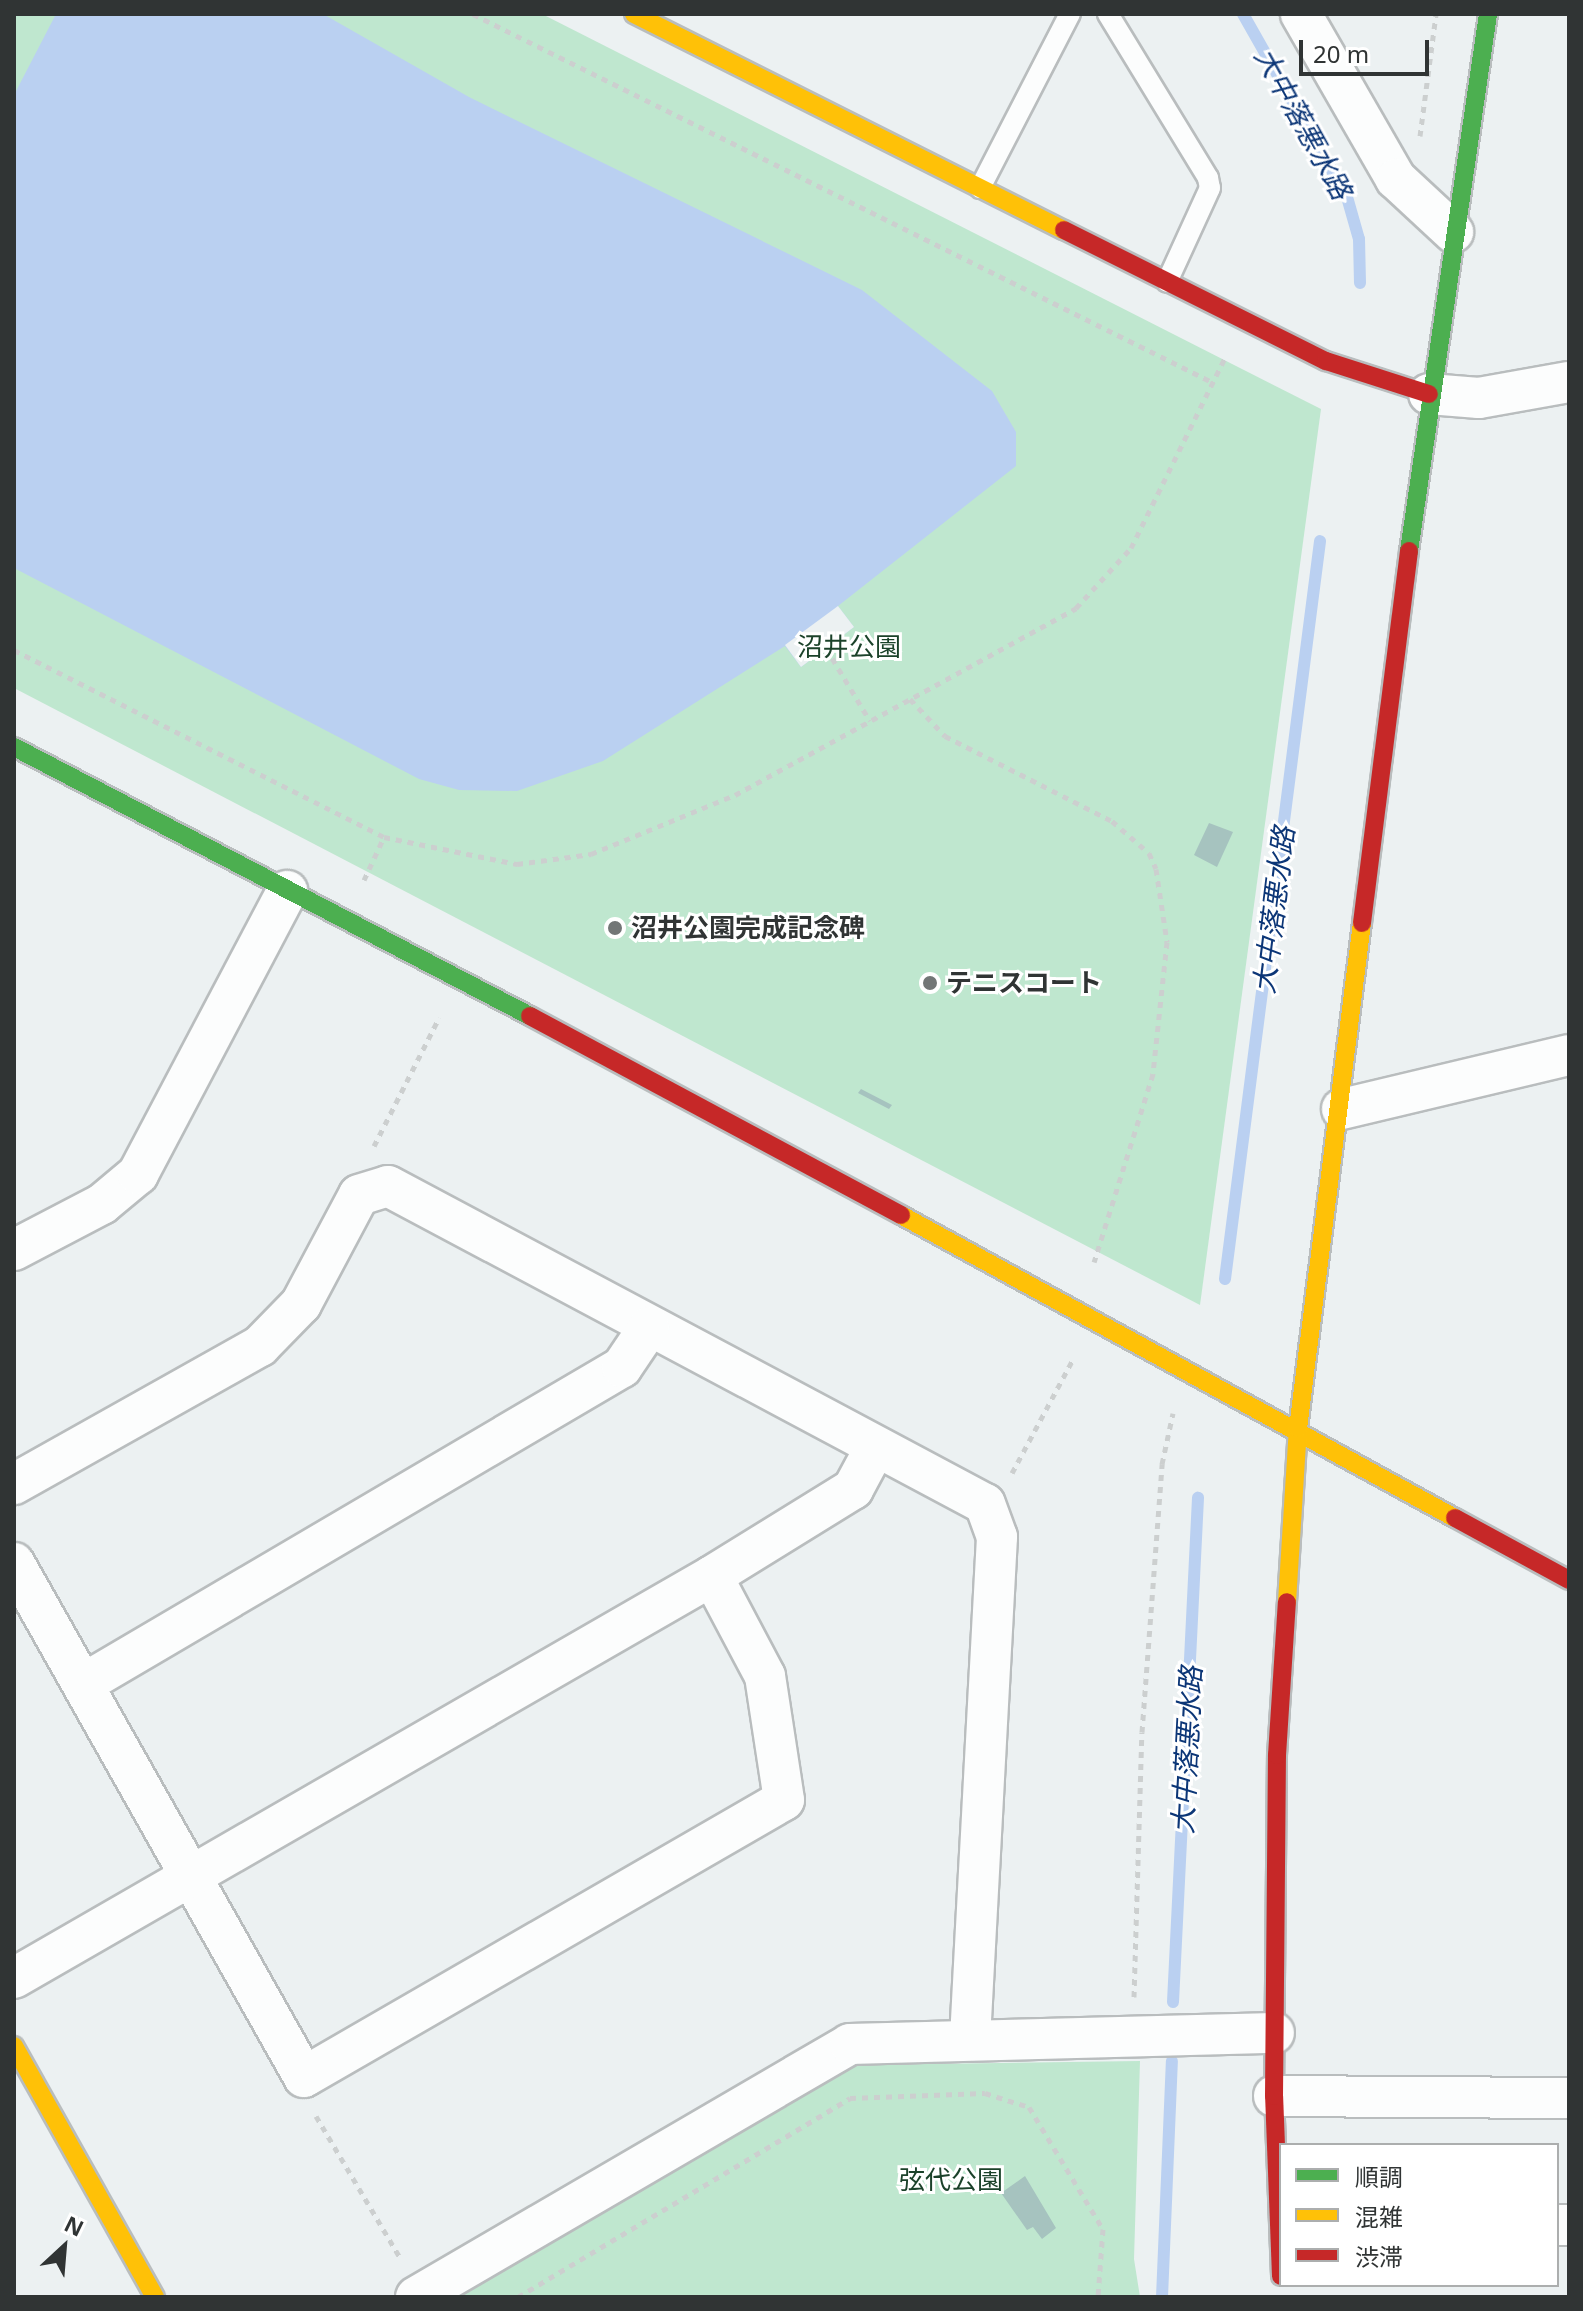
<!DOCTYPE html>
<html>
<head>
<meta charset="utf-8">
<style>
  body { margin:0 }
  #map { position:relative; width:1583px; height:2311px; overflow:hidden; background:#ecf1f2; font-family:"Noto Sans","Noto Sans JP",sans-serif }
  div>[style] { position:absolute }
  .green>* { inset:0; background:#bfe7cf }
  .water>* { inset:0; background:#bad0f1 }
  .pier>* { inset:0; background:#ecf1f2 }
  .stream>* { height:12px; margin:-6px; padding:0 6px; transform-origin:6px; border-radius:6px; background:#bad0f1 }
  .building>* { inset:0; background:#a6c3bf }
  .path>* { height:5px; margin-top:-2.5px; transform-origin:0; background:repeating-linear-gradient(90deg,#cccfcf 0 6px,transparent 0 12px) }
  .roads { filter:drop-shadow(2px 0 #b9bdbe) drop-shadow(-2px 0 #b9bdbe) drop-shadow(0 2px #b9bdbe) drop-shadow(0 -2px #b9bdbe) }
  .lane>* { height:20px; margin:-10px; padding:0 10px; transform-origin:10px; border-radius:10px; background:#fcfdfd }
  .street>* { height:40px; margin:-20px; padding:0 20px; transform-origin:20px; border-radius:20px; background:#fcfdfd }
  .fast>* { height:18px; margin:-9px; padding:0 9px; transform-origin:9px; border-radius:9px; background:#4caf50 }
  .slow>* { height:18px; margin:-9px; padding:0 9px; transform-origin:9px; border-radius:9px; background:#ffc107 }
  .jam>* { height:18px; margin:-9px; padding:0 9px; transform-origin:9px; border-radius:9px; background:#c62828 }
  .dots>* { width:22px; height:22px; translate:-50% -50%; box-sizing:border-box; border:4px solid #fff; border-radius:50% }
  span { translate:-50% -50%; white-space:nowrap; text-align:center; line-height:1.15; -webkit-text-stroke:6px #fff; paint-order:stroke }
  .park-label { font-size:26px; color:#1b422a }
  .poi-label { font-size:26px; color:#303434; font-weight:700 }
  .left { translate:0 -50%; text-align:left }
  .water-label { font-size:28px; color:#0c3677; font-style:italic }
  .frame { position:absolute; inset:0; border:16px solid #303434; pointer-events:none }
  .legend { position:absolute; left:1279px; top:2143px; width:280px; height:144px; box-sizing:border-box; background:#fff; border:2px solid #acaeae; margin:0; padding:10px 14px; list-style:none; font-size:24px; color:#303434 }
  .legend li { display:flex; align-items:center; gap:16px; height:40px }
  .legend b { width:40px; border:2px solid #acaeae }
  .north { position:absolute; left:24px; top:2207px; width:80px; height:80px; -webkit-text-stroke:6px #fff; paint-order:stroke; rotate:26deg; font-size:22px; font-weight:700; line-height:32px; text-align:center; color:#303434 }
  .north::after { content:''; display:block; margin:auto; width:28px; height:36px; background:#303434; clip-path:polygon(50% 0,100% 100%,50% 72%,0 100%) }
  .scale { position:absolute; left:1299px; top:40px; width:130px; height:36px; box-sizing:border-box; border:4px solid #303434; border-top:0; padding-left:10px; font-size:24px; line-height:28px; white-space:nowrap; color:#303434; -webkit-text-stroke:6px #fff; paint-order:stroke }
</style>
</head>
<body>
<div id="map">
  <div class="green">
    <i style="clip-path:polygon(14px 14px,542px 14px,1321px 409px,1200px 1305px,14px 688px)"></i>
    <i style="clip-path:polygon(1140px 2061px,1134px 2259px,1140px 2297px,452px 2297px,855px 2065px)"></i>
  </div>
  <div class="water">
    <i style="clip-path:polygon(56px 14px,323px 14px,469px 97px,862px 290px,992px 391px,1016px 432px,1016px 466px,838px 606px,854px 627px,801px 667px,785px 646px,603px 761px,517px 791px,459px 790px,419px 779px,14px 568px,14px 95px)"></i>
  </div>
  <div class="pier">
    <i style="clip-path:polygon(838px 606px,854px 627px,801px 667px,785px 645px)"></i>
  </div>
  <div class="stream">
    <i style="left:1243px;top:14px;width:210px;rotate:60.4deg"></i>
    <i style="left:1347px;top:197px;width:44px;rotate:74.1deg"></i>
    <i style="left:1359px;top:239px;width:44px;rotate:88.7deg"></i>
    <i style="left:1225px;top:1279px;width:744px;rotate:-82.66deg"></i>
    <i style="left:1173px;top:2002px;width:505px;rotate:-87.16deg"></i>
    <i style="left:1162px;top:2297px;width:236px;rotate:-87.6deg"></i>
  </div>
  <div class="building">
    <i style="clip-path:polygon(1209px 823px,1233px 832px,1217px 867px,1194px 855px)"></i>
    <i style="clip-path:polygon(861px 1089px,892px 1105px,889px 1109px,858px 1093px)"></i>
    <i style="clip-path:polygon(1025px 2176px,1056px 2228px,1042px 2239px,1033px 2227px,1027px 2230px,1001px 2193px)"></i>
  </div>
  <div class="path">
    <i style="left:473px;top:14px;width:826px;rotate:26.47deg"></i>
    <i style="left:1420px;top:136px;width:123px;rotate:-82.5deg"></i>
    <i style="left:826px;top:648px;width:85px;rotate:58.9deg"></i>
    <i style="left:14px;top:650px;width:415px;rotate:26.8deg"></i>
    <i style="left:384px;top:837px;width:136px;rotate:11.5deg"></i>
    <i style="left:517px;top:864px;width:75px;rotate:-7.7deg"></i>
    <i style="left:591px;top:854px;width:156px;rotate:-22.3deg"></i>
    <i style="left:735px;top:795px;width:389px;rotate:-28.7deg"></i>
    <i style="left:1076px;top:608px;width:81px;rotate:-47.5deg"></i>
    <i style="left:1131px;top:548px;width:212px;rotate:-63.7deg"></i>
    <i style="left:910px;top:699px;width:51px;rotate:46.6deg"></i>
    <i style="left:945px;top:736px;width:187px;rotate:27deg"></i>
    <i style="left:1112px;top:821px;width:49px;rotate:40.9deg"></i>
    <i style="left:1149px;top:853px;width:17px;rotate:66deg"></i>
    <i style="left:1156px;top:869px;width:74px;rotate:81.4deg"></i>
    <i style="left:1167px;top:942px;width:133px;rotate:96.1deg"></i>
    <i style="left:1153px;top:1074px;width:197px;rotate:107.4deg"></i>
    <i style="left:364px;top:880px;width:47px;rotate:-65.1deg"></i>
    <i style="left:374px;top:1146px;width:144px;rotate:-63.1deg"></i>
    <i style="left:1012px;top:1473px;width:127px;rotate:-61.8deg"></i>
    <i style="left:1134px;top:1997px;width:265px;rotate:-88.3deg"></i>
    <i style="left:1142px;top:1732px;width:269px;rotate:-85.7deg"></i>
    <i style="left:1162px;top:1464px;width:52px;rotate:-77.8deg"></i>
    <i style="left:316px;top:2116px;width:166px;rotate:59.3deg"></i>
    <i style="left:518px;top:2297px;width:387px;rotate:-30.9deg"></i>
    <i style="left:850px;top:2098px;width:135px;rotate:-2.1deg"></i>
    <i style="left:985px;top:2093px;width:46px;rotate:17.7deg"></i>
    <i style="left:1029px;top:2107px;width:143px;rotate:58.8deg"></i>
    <i style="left:1103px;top:2229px;width:68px;rotate:94.2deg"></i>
  </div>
  <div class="roads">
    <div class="lane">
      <i style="left:1108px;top:14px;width:192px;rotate:58.6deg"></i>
      <i style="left:1208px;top:178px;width:10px;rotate:79deg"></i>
      <i style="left:1210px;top:188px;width:103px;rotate:114.6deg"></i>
      <i style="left:980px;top:188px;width:196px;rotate:-62.7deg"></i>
    </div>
    <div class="street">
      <i style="left:1301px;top:14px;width:190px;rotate:60.1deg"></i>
      <i style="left:1396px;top:179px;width:78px;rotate:42.9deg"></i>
      <i style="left:1429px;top:394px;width:50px;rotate:4.6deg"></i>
      <i style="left:1479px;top:398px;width:91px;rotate:-10.1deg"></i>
      <i style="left:1342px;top:1109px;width:233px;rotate:-13.4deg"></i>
      <i style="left:14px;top:1250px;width:99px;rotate:-27.6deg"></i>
      <i style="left:102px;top:1204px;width:47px;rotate:-39.8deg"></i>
      <i style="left:138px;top:1174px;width:320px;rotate:-62.2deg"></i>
      <i style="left:14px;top:1484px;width:282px;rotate:-29.3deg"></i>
      <i style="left:260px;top:1346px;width:59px;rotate:-45.7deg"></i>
      <i style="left:301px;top:1304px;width:123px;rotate:-62deg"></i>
      <i style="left:359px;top:1195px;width:30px;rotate:-17deg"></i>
      <i style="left:388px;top:1186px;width:676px;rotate:28.04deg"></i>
      <i style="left:985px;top:1504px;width:35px;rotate:70deg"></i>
      <i style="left:997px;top:1537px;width:502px;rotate:93.08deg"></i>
      <i style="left:14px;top:1563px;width:590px;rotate:60.57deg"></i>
      <i style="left:304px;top:2077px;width:554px;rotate:-29.99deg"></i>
      <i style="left:784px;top:1800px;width:125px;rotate:-98.7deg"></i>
      <i style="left:765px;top:1676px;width:113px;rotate:-117.9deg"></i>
      <i style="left:83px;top:1684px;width:625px;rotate:-30.46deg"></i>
      <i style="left:622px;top:1367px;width:48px;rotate:-56deg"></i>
      <i style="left:14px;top:1978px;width:805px;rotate:-29.94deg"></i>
      <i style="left:712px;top:1576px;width:166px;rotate:-31.7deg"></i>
      <i style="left:853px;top:1489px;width:47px;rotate:-61.8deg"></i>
      <i style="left:1274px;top:2096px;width:295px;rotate:0.4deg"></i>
      <i style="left:1557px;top:2225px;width:12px"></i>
      <i style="left:416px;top:2297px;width:502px;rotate:-30.24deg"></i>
      <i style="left:850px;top:2044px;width:424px;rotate:-1.5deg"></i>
    </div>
    <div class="fast">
      <i style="left:1409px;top:551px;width:543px;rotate:-81.63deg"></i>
      <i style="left:14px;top:747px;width:582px;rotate:27.53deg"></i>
    </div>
    <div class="slow">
      <i style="left:634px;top:14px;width:481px;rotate:26.7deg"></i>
      <i style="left:901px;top:1215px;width:631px;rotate:28.68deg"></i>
      <i style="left:1287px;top:1602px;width:174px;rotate:-86.4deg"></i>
      <i style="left:1298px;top:1428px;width:509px;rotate:-82.78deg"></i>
      <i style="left:14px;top:2046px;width:288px;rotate:60.7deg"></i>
    </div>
    <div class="jam">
      <i style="left:1064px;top:230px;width:293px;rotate:26.6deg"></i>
      <i style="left:1326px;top:361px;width:108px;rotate:17.8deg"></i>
      <i style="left:1362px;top:923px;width:375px;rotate:-82.8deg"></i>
      <i style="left:530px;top:1016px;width:421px;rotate:28.2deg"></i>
      <i style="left:1455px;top:1518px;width:130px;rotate:28.5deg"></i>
      <i style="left:1281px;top:2276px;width:180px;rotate:-92.2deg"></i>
      <i style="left:1274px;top:2096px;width:341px;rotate:-89.5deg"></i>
      <i style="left:1277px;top:1755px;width:153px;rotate:-86.3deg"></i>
    </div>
  </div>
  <div class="dots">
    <i style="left:615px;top:928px;background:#727676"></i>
    <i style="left:930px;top:983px;background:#727676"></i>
  </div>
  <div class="park-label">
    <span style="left:849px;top:647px">沼井公園</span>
    <span style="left:951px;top:2180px">弦代公園</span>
  </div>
  <div class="poi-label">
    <span class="left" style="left:631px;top:928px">沼井公園完成記念碑</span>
    <span class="left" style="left:946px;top:983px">テニスコート</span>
  </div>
  <div class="water-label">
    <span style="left:1304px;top:123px;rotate:61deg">大中落悪水路</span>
    <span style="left:1273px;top:910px;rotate:-83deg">大中落悪水路</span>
    <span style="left:1186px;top:1750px;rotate:-87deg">大中落悪水路</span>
  </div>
  <div class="frame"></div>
  <ul class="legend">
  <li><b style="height:10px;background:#4caf50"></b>順調</li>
  <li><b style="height:10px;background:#ffc107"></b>混雑</li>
  <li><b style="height:10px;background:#c62828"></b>渋滞</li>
  </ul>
  <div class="north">N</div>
  <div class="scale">20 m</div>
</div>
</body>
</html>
